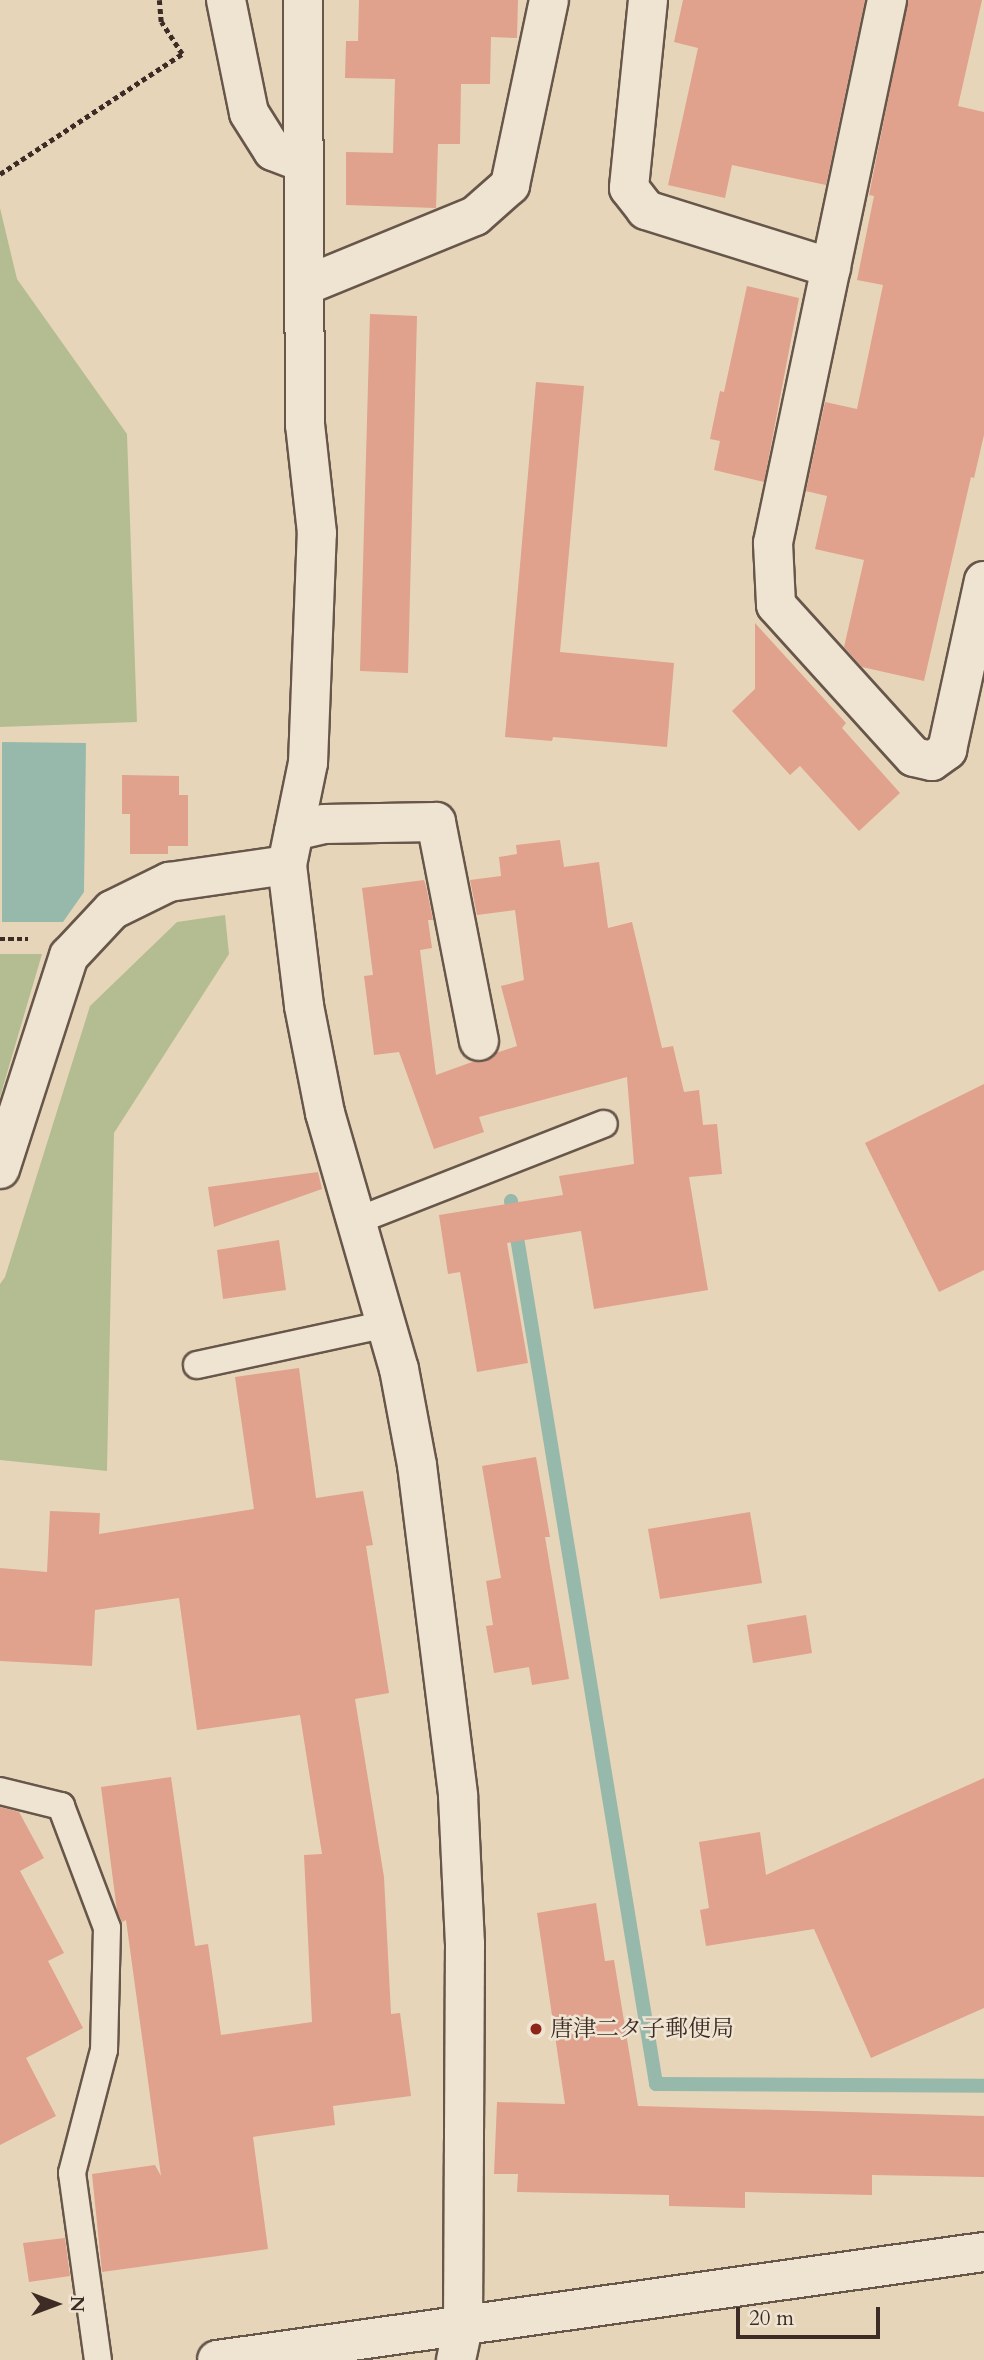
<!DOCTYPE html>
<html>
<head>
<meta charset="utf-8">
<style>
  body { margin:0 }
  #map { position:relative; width:984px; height:2360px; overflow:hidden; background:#e7d5ba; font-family:Cardo,"Noto Serif JP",serif }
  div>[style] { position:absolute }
  .green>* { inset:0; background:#b4bd91 }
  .water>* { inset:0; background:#97b9ab }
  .stream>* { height:14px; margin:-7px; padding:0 7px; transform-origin:7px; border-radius:7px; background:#97b9ab }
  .building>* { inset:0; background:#e0a18d }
  .path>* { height:4.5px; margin-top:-2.25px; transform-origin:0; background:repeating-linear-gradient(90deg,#3c2c25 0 5px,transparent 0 8.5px) }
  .roads { filter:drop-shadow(2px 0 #67564a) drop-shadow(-2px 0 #67564a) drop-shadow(0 2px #67564a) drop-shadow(0 -2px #67564a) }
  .service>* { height:26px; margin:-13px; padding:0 13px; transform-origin:13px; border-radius:13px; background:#efe4d2 }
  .minor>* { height:38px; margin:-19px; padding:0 19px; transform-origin:19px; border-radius:19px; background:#efe4d2 }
  .tertiary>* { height:38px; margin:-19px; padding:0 19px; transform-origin:19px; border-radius:19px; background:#efe4d2 }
  .dots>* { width:19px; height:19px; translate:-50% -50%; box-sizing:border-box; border:4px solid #efe4d2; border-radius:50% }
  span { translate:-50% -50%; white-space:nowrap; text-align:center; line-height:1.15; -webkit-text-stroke:5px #efe4d2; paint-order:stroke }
  .poi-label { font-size:23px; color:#3c2c25 }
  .left { translate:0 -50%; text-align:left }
  .north { position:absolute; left:21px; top:2269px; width:70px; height:70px; -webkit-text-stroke:5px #efe4d2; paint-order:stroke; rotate:90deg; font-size:19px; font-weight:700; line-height:28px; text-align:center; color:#3c2c25 }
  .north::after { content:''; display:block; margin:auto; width:24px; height:32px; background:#3c2c25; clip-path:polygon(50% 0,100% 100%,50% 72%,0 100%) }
  .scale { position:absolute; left:736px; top:2307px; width:144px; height:32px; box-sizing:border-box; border:4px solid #3c2c25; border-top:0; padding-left:9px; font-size:21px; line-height:24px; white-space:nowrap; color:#3c2c25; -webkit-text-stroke:5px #efe4d2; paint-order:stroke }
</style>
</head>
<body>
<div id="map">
  <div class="green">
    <i style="clip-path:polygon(0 208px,17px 279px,127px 434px,137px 722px,0 727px)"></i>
    <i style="clip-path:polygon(225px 915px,229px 954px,114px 1133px,107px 1471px,0 1460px,0 1284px,5px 1277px,90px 1006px,177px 922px)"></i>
    <i style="clip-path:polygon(0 954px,42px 954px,0 1097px)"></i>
  </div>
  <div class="water">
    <i style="clip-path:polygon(2px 742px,86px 743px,84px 892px,63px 922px,2px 922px)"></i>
  </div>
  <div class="stream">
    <i style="left:511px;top:1201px;width:895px;rotate:80.67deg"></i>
    <i style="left:656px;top:2084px;width:328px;rotate:0.3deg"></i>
  </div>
  <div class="building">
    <i style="clip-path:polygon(359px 0,518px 0,517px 38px,491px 37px,490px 84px,461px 84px,460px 144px,438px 144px,436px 208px,346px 205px,346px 152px,393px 153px,395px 79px,345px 78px,346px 41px,358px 41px)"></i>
    <i style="clip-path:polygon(683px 0,865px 0,826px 185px,732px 165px,725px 198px,668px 185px,698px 48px,674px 42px)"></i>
    <i style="clip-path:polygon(908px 0,982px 0,958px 106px,984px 112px,984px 435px,974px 478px,971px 477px,924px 681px,862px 667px,844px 647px,864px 560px,815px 549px,827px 496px,806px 491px,825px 402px,857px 409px,883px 285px,857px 280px,874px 196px,869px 195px)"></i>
    <i style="clip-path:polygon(747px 286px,799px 298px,764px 482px,714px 470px,720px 441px,710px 439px,720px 391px,724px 392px)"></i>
    <i style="clip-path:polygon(370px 314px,417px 316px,408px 673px,360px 671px)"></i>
    <i style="clip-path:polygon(536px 382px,584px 386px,560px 652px,674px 663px,667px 747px,553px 737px,552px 741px,505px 737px)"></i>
    <i style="clip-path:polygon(755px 623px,846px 723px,842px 728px,900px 793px,859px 831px,800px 766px,790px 775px,732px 711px,755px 689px)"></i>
    <i style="clip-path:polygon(122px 775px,179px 776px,179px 795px,188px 795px,188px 846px,168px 846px,168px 854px,130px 854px,130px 814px,122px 814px)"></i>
    <i style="clip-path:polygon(560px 840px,564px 867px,599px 862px,608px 928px,632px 922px,662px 1048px,673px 1046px,684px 1092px,699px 1090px,703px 1125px,717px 1124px,722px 1174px,689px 1177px,708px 1290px,594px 1309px,581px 1231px,507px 1243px,528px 1363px,477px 1372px,460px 1272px,448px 1274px,439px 1215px,563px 1195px,559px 1176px,634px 1164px,627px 1077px,479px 1117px,484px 1132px,434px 1149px,399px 1052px,374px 1055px,364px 976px,373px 975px,362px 888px,424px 880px,426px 886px,433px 920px,428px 920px,432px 948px,420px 950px,436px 1075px,472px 1062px,484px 1062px,496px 1053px,517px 1046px,501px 986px,524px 980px,515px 910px,477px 915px,470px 880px,501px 876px,499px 857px,517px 854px,516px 845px)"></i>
    <i style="clip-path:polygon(984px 1084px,984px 1270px,939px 1292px,865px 1143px)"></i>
    <i style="clip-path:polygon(318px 1172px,322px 1189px,214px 1227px,208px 1187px)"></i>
    <i style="clip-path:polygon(279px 1240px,286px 1290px,223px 1299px,217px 1250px)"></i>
    <i style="clip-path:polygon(299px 1368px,316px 1498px,363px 1491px,373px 1545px,366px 1546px,389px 1693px,355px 1699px,384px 1877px,391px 2014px,400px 2013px,411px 2096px,333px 2106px,335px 2125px,253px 2137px,268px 2249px,102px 2272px,92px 2174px,155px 2165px,161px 2176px,126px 1920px,122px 1922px,117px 1911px,101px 1787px,171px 1777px,195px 1946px,208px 1944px,221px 2035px,312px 2022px,304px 1855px,322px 1854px,300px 1715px,197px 1730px,179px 1598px,95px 1610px,92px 1666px,0 1661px,0 1568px,47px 1572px,50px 1511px,100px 1513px,99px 1534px,254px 1509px,235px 1377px)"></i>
    <i style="clip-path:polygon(536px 1457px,550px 1537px,545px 1537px,569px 1679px,532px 1685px,529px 1667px,494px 1673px,486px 1626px,493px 1625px,486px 1581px,501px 1578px,482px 1466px)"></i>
    <i style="clip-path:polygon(750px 1512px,762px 1583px,660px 1599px,648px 1529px)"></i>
    <i style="clip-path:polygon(806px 1615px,812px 1653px,753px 1663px,747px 1625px)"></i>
    <i style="clip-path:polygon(984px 1778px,984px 2008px,871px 2058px,814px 1929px,706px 1946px,700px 1910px,709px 1908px,699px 1842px,760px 1832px,766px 1875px)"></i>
    <i style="clip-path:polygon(0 1807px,19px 1812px,44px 1858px,20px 1871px,64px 1953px,48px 1961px,83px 2028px,26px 2058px,56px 2116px,0 2145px)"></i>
    <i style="clip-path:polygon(596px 1903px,605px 1961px,614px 1960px,638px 2106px,984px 2116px,984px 2177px,872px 2175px,872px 2195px,745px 2192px,745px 2208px,669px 2206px,669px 2195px,517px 2192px,518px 2174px,494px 2174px,497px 2102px,565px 2104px,537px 1913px)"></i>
    <i style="clip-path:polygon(65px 2238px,70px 2276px,29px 2282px,23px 2243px)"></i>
  </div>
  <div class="path">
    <i style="left:0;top:174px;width:218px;rotate:-33.4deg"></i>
    <i style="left:182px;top:54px;width:38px;rotate:-123deg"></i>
    <i style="left:161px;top:22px;width:22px;rotate:-95deg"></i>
    <i style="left:0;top:939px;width:28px"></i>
  </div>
  <div class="roads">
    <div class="service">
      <i style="left:356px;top:1221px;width:266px;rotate:-21.4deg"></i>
      <i style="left:197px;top:1365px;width:193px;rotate:-12.2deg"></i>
      <i style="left:0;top:1791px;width:63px;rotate:13.8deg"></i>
      <i style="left:61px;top:1806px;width:130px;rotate:69.3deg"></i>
      <i style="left:107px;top:1928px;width:122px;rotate:91.4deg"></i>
      <i style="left:104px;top:2050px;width:127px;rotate:104.6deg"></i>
      <i style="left:72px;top:2173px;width:189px;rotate:82.1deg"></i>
    </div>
    <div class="minor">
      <i style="left:226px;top:0;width:115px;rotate:78.5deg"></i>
      <i style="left:249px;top:113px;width:45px;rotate:57.7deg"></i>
      <i style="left:273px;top:151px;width:33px;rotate:21deg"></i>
      <i style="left:648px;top:0;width:189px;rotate:95.8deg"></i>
      <i style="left:629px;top:188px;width:28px;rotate:52deg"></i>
      <i style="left:646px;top:210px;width:194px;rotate:17.4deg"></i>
      <i style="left:887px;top:0;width:555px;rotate:101.86deg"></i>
      <i style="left:773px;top:543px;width:62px;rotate:87.2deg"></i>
      <i style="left:776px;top:605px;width:205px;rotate:47.8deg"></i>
      <i style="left:914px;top:757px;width:18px;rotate:13deg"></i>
      <i style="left:932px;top:761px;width:19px;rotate:-36deg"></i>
      <i style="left:947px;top:750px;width:173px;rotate:-77.7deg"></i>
      <i style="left:304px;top:286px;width:185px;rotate:-22.3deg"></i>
      <i style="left:475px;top:216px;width:47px;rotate:-41.5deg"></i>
      <i style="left:510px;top:185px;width:189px;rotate:-78.1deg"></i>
      <i style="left:294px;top:831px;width:31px;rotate:-13deg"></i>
      <i style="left:324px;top:824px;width:112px;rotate:-1deg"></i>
      <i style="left:436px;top:822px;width:223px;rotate:78.9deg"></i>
      <i style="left:0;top:1169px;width:224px;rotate:-72.1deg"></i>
      <i style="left:69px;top:956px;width:63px;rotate:-46.9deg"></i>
      <i style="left:112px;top:910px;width:64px;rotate:-26.2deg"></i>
      <i style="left:169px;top:882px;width:119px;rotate:-8.2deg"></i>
      <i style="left:287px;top:865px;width:104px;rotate:-78.4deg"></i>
      <i style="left:308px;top:763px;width:230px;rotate:-87.8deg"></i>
      <i style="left:317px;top:533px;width:109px;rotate:-96.3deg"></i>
      <i style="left:305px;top:425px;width:425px;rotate:-90.3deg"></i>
      <i style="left:456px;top:2360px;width:35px;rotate:-78deg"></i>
    </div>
    <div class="tertiary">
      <i style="left:287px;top:865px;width:142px;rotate:83.1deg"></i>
      <i style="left:304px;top:1006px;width:109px;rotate:78.9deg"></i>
      <i style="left:325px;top:1113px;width:266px;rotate:73.9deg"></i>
      <i style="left:399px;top:1369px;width:98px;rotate:79.4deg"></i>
      <i style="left:417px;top:1465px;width:334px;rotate:82.9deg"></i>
      <i style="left:458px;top:1796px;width:148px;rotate:87.3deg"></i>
      <i style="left:465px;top:1944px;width:382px;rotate:90.3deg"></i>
      <i style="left:217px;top:2360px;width:775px;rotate:-8.02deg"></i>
    </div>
  </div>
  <div class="dots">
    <i style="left:536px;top:2029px;background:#8f2418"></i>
  </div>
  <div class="poi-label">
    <span class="left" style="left:550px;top:2029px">唐津二タ子郵便局</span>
  </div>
  <div class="north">N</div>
  <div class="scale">20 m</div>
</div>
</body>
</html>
